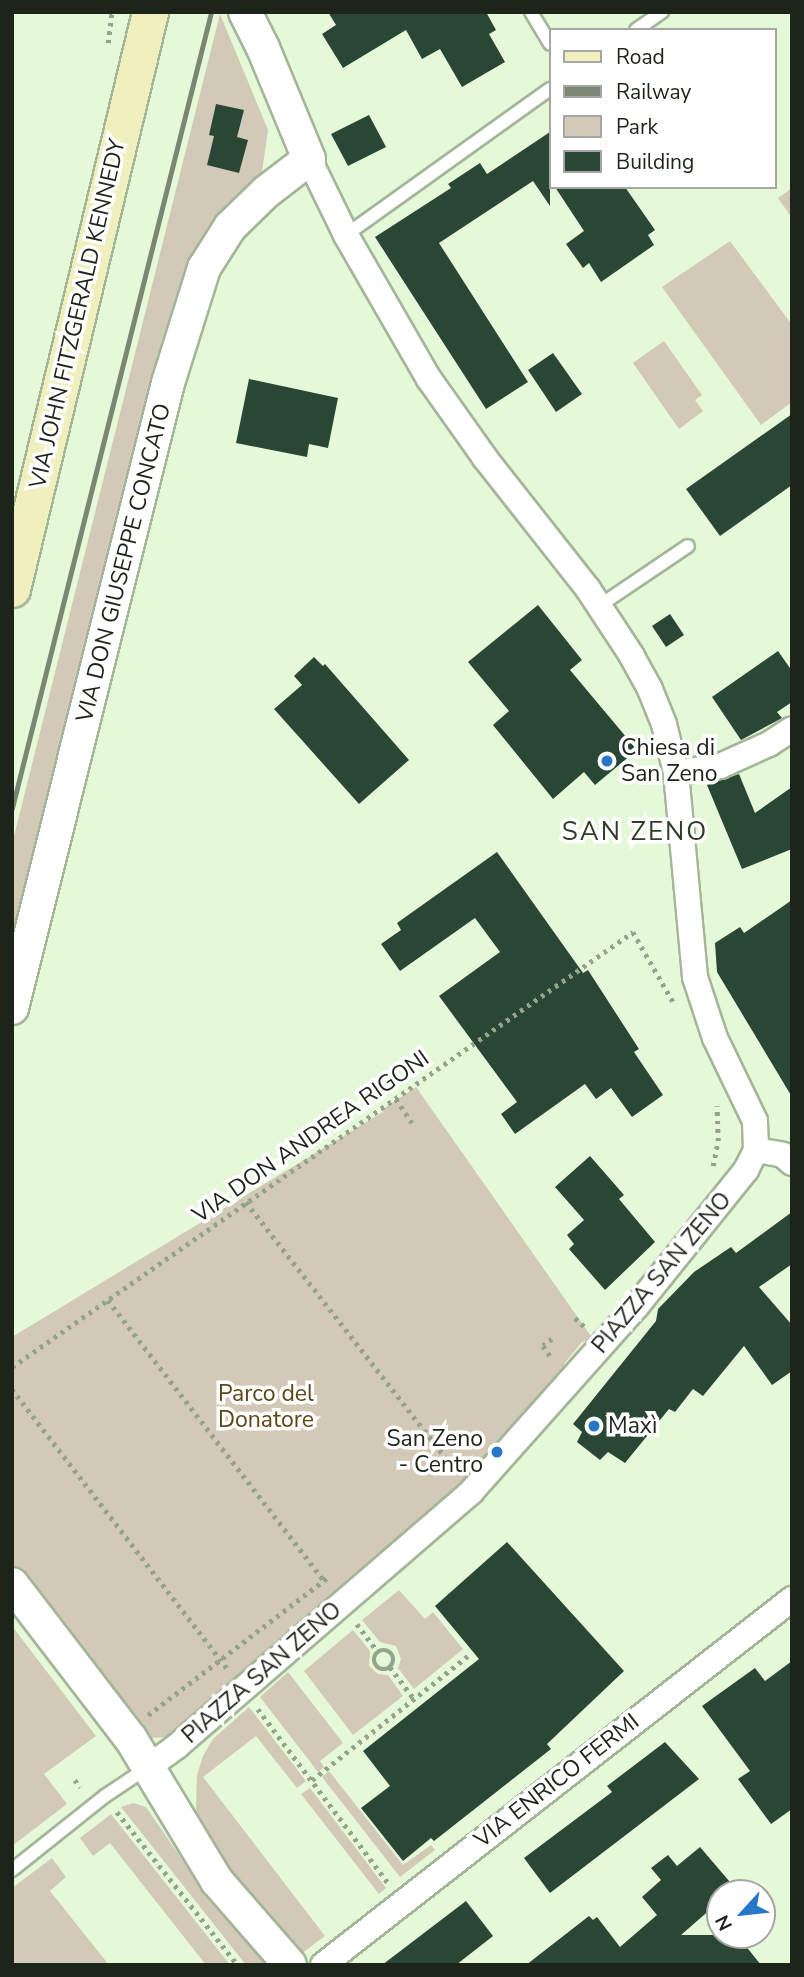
<!DOCTYPE html>
<html>
<head>
<meta charset="utf-8">
<style>
  body { margin:0 }
  #map { position:relative; width:804px; height:1977px; overflow:hidden; background:#e5f9d9; font-family:"Nunito Sans",sans-serif }
  div>[style] { position:absolute }
  .green>* { inset:0; background:#d2c9b6 }
  .building>* { inset:0; background:#2a4736 }
  .path>* { height:4.5px; margin-top:-2.25px; transform-origin:0; background:repeating-linear-gradient(90deg,#94a38b 0 3.5px,transparent 0 8.5px) }
  .path>.ring { margin:-2.25px; padding:0; box-sizing:content-box; background:none; border:4.5px solid #94a38b; border-radius:50% }
  .roads { filter:drop-shadow(2px 0 #a3b698) drop-shadow(-2px 0 #a3b698) drop-shadow(0 2px #a3b698) drop-shadow(0 -2px #a3b698) }
  .service>* { height:12px; margin:-6px; padding:0 6px; transform-origin:6px; border-radius:6px; background:#fff }
  .minor>* { height:24px; margin:-12px; padding:0 12px; transform-origin:12px; border-radius:12px; background:#fff }
  .tertiary>* { height:32px; margin:-16px; padding:0 16px; transform-origin:16px; border-radius:16px; background:#fff }
  .secondary>* { height:35px; margin:-17.5px; padding:0 17.5px; transform-origin:17.5px; border-radius:17.5px; background:#f0f0be }
  .rail>* { height:5px; margin:-2.5px; padding:0 2.5px; transform-origin:2.5px; border-radius:2.5px; background:#7a8873 }
  .dots>* { width:19px; height:19px; translate:-50% -50%; box-sizing:border-box; border:4px solid #fff; border-radius:50% }
  span { translate:-50% -50%; white-space:nowrap; text-align:center; line-height:1.15; -webkit-text-stroke:7px #fff; paint-order:stroke }
  .street-label { font-size:23px; color:#1d2419 }
  .poi-label { font-size:23px; color:#1d2419 }
  .left { translate:0 -50%; text-align:left }
  .right { translate:-100% -50%; text-align:right }
  .park-label { font-size:23px; color:#5b4717 }
  .quarter-label { font-size:26px; color:#2f3e25; letter-spacing:2px }
  .frame { position:absolute; inset:0; border:14px solid #1d2419; pointer-events:none }
  .legend { position:absolute; left:549px; top:28px; width:228px; height:161px; box-sizing:border-box; background:#fff; border:2px solid #a5a7a3; margin:0; padding:9px 12px; list-style:none; font-size:21px; color:#1d2419 }
  .legend li { display:flex; align-items:center; gap:14px; height:35px }
  .legend b { width:35px; border:2px solid #a5a7a3 }
  .north { position:absolute; left:706px; top:1879px; width:70px; height:70px; box-sizing:border-box; background:#fff; border:2px solid #a5a7a3; border-radius:50%; rotate:243deg; font-size:19px; font-weight:700; line-height:28px; text-align:center; color:#1d2419 }
  .north::after { content:''; display:block; margin:auto; width:24px; height:32px; background:#2677c6; clip-path:polygon(50% 0,100% 100%,50% 72%,0 100%) }
</style>
</head>
<body>
<div id="map">
  <div class="green">
    <i style="clip-path:polygon(220px 14px,268px 130px,262px 172px,233px 202px,235px 208px,12px 959px,12px 844px)"></i>
    <i style="clip-path:polygon(792px 188px,792px 218px,778px 198px)"></i>
    <i style="clip-path:polygon(730px 241px,792px 325px,792px 402px,761px 425px,662px 287px)"></i>
    <i style="clip-path:polygon(664px 341px,702px 395px,695px 400px,703px 411px,679px 429px,633px 363px)"></i>
    <i style="clip-path:polygon(416px 1087px,593px 1339px,582px 1342px,564px 1364px,568px 1370px,461px 1489px,175px 1737px,149px 1738px,12px 1564px,12px 1337px,383px 1112px,383px 1109px)"></i>
    <i style="clip-path:polygon(399px 1590px,425px 1619px,433px 1612px,463px 1649px,414px 1689px,398px 1668px,401px 1659px,396px 1646px,380px 1642px,362px 1620px)"></i>
    <i style="clip-path:polygon(12px 1626px,96px 1736px,44px 1774px,67px 1804px,12px 1846px)"></i>
    <i style="clip-path:polygon(353px 1630px,370px 1651px,369px 1666px,378px 1674px,388px 1675px,403px 1696px,353px 1735px,304px 1671px)"></i>
    <i style="clip-path:polygon(288px 1672px,343px 1743px,320px 1761px,324px 1767px,318px 1772px,260px 1697px)"></i>
    <i style="clip-path:polygon(249px 1707px,306px 1781px,297px 1788px,256px 1736px,203px 1777px,325px 1936px,301px 1954px,222px 1861px,196px 1810px,197px 1775px,203px 1756px,213px 1739px)"></i>
    <i style="clip-path:polygon(329px 1771px,403px 1865px,431px 1845px,435px 1850px,400px 1877px,322px 1777px)"></i>
    <i style="clip-path:polygon(310px 1788px,386px 1888px,379px 1894px,301px 1794px)"></i>
    <i style="clip-path:polygon(133px 1803px,146px 1807px,203px 1890px,269px 1965px,246px 1965px,121px 1807px)"></i>
    <i style="clip-path:polygon(111px 1814px,230px 1965px,206px 1965px,110px 1843px,93px 1856px,80px 1838px)"></i>
    <i style="clip-path:polygon(52px 1858px,66px 1877px,50px 1891px,109px 1965px,12px 1965px,12px 1888px)"></i>
  </div>
  <div class="building">
    <i style="clip-path:polygon(328px 12px,486px 12px,496px 30px,489px 34px,505px 62px,462px 87px,440px 49px,422px 59px,406px 30px,343px 68px,322px 34px,336px 25px)"></i>
    <i style="clip-path:polygon(216px 104px,244px 110px,237px 137px,248px 140px,239px 173px,207px 165px,214px 136px,209px 135px)"></i>
    <i style="clip-path:polygon(369px 115px,386px 147px,348px 166px,331px 134px)"></i>
    <i style="clip-path:polygon(550px 132px,550px 206px,533px 181px,439px 243px,528px 382px,486px 409px,375px 237px,451px 188px,448px 184px,480px 163px,487px 174px)"></i>
    <i style="clip-path:polygon(555px 187px,625px 187px,655px 230px,648px 235px,654px 245px,601px 282px,589px 263px,583px 268px,566px 244px,584px 231px)"></i>
    <i style="clip-path:polygon(553px 353px,582px 394px,556px 412px,528px 370px)"></i>
    <i style="clip-path:polygon(249px 379px,338px 398px,328px 448px,309px 444px,307px 457px,236px 443px)"></i>
    <i style="clip-path:polygon(792px 414px,792px 485px,720px 536px,686px 489px)"></i>
    <i style="clip-path:polygon(538px 605px,582px 660px,570px 670px,637px 750px,595px 785px,584px 772px,553px 799px,493px 725px,509px 711px,468px 662px)"></i>
    <i style="clip-path:polygon(670px 614px,684px 635px,666px 647px,652px 626px)"></i>
    <i style="clip-path:polygon(778px 651px,792px 671px,792px 702px,777px 712px,782px 718px,741px 740px,712px 697px)"></i>
    <i style="clip-path:polygon(314px 657px,323px 666px,325px 664px,409px 760px,359px 804px,274px 709px,302px 685px,294px 676px)"></i>
    <i style="clip-path:polygon(739px 774px,755px 813px,792px 787px,792px 849px,742px 869px,707px 785px)"></i>
    <i style="clip-path:polygon(497px 852px,583px 973px,588px 970px,639px 1049px,634px 1052px,663px 1095px,632px 1117px,611px 1088px,596px 1099px,585px 1084px,515px 1134px,501px 1114px,517px 1102px,439px 996px,500px 952px,475px 918px,400px 971px,381px 944px,401px 930px,397px 923px)"></i>
    <i style="clip-path:polygon(792px 900px,792px 1097px,717px 972px,715px 943px,740px 927px,744px 933px)"></i>
    <i style="clip-path:polygon(590px 1156px,624px 1195px,619px 1199px,655px 1242px,605px 1290px,569px 1249px,574px 1244px,567px 1235px,584px 1220px,555px 1187px)"></i>
    <i style="clip-path:polygon(792px 1212px,792px 1264px,759px 1287px,792px 1325px,792px 1371px,772px 1385px,744px 1346px,703px 1396px,693px 1389px,675px 1412px,669px 1409px,625px 1463px,608px 1452px,600px 1460px,577px 1442px,582px 1432px,573px 1424px,656px 1321px,658px 1309px,694px 1272px,731px 1247px,736px 1253px)"></i>
    <i style="clip-path:polygon(507px 1542px,624px 1671px,547px 1744px,551px 1749px,434px 1841px,431px 1838px,403px 1861px,361px 1808px,390px 1786px,363px 1751px,479px 1659px,435px 1606px)"></i>
    <i style="clip-path:polygon(792px 1661px,792px 1809px,771px 1824px,738px 1779px,750px 1771px,702px 1706px,755px 1668px,765px 1681px)"></i>
    <i style="clip-path:polygon(665px 1742px,699px 1779px,550px 1893px,524px 1858px,612px 1792px,607px 1786px)"></i>
    <i style="clip-path:polygon(700px 1847px,735px 1888px,729px 1893px,720px 1893px,720px 1901px,681px 1935px,737px 1935px,761px 1965px,526px 1965px,589px 1916px,593px 1920px,597px 1917px,620px 1947px,657px 1915px,642px 1897px,661px 1880px,651px 1868px,668px 1855px,677px 1866px)"></i>
    <i style="clip-path:polygon(466px 1901px,493px 1936px,456px 1965px,382px 1965px)"></i>
  </div>
  <div class="path">
    <i style="left:108px;top:43px;width:31px;rotate:-83deg"></i>
    <i style="left:396px;top:1099px;width:29px;rotate:56deg"></i>
    <i style="left:713px;top:1166px;width:25px;rotate:-79deg"></i>
    <i style="left:718px;top:1141px;width:35px;rotate:-92deg"></i>
    <i style="left:246px;top:1202px;width:343px;rotate:52deg"></i>
    <i style="left:108px;top:1300px;width:354px;rotate:52.4deg"></i>
    <i style="left:575px;top:1318px;width:13px;rotate:42deg"></i>
    <i style="left:552px;top:1339px;width:11px;rotate:142deg"></i>
    <i style="left:543px;top:1346px;width:17px;rotate:54deg"></i>
    <i style="left:12px;top:1367px;width:758px;rotate:-35.01deg"></i>
    <i style="left:633px;top:932px;width:84px;rotate:60.1deg"></i>
    <i style="left:12px;top:1389px;width:352px;rotate:52.4deg"></i>
    <i style="left:357px;top:1624px;width:35px;rotate:53deg"></i>
    <i class="ring" style="left:374px;top:1650px;width:15.5px;height:15.5px"></i>
    <i style="left:390px;top:1667px;width:40px;rotate:53deg"></i>
    <i style="left:258px;top:1709px;width:219px;rotate:53.2deg"></i>
    <i style="left:148px;top:1715px;width:229px;rotate:-37.4deg"></i>
    <i style="left:75px;top:1780px;width:9px;rotate:54deg"></i>
    <i style="left:312px;top:1780px;width:199px;rotate:-38.5deg"></i>
    <i style="left:117px;top:1812px;width:195px;rotate:51.7deg"></i>
  </div>
  <div class="roads">
    <div class="service">
      <i style="left:531px;top:12px;width:37px;rotate:59deg"></i>
      <i style="left:636px;top:30px;width:32px;rotate:-35deg"></i>
      <i style="left:346px;top:235px;width:251px;rotate:-35.6deg"></i>
      <i style="left:599px;top:606px;width:107px;rotate:-34deg"></i>
      <i style="left:12px;top:1870px;width:119px;rotate:-38.5deg"></i>
      <i style="left:105px;top:1796px;width:50px;rotate:-33.7deg"></i>
    </div>
    <div class="minor">
      <i style="left:676px;top:773px;width:45px;rotate:-9deg"></i>
      <i style="left:720px;top:766px;width:54px;rotate:-24.2deg"></i>
      <i style="left:769px;top:744px;width:27px;rotate:-33deg"></i>
      <i style="left:756px;top:1150px;width:27px;rotate:10deg"></i>
      <i style="left:783px;top:1155px;width:12px;rotate:42deg"></i>
      <i style="left:147px;top:1768px;width:37px;rotate:-36deg"></i>
      <i style="left:177px;top:1746px;width:389px;rotate:-40.8deg"></i>
      <i style="left:471px;top:1492px;width:248px;rotate:-48.3deg"></i>
      <i style="left:636px;top:1307px;width:176px;rotate:-51.2deg"></i>
      <i style="left:746px;top:1170px;width:22px;rotate:-63deg"></i>
      <i style="left:756px;top:1150px;width:29px;rotate:-92deg"></i>
      <i style="left:755px;top:1121px;width:92px;rotate:-115.7deg"></i>
      <i style="left:715px;top:1038px;width:64px;rotate:-108.2deg"></i>
      <i style="left:695px;top:977px;width:205px;rotate:-95.3deg"></i>
      <i style="left:676px;top:773px;width:50px;rotate:-103.8deg"></i>
      <i style="left:664px;top:724px;width:38px;rotate:-112deg"></i>
      <i style="left:650px;top:689px;width:38px;rotate:-119deg"></i>
      <i style="left:632px;top:656px;width:80px;rotate:-123.3deg"></i>
      <i style="left:588px;top:589px;width:167px;rotate:-128.2deg"></i>
      <i style="left:485px;top:458px;width:97px;rotate:-125.3deg"></i>
      <i style="left:429px;top:379px;width:166px;rotate:-120deg"></i>
      <i style="left:346px;top:235px;width:85px;rotate:-116deg"></i>
      <i style="left:323px;top:1965px;width:595px;rotate:-37.97deg"></i>
    </div>
    <div class="tertiary">
      <i style="left:12px;top:1008px;width:644px;rotate:-75.99deg"></i>
      <i style="left:168px;top:383px;width:121px;rotate:-72.6deg"></i>
      <i style="left:204px;top:268px;width:49px;rotate:-57.6deg"></i>
      <i style="left:230px;top:227px;width:50px;rotate:-44.2deg"></i>
      <i style="left:266px;top:192px;width:54px;rotate:-37.5deg"></i>
      <i style="left:309px;top:159px;width:120px;rotate:-112.5deg"></i>
      <i style="left:263px;top:48px;width:40px;rotate:-116.6deg"></i>
      <i style="left:12px;top:1584px;width:195px;rotate:52.5deg"></i>
      <i style="left:131px;top:1739px;width:166px;rotate:58.8deg"></i>
      <i style="left:217px;top:1881px;width:111px;rotate:49deg"></i>
    </div>
    <div class="secondary">
      <i style="left:12px;top:589px;width:593px;rotate:-76.55deg"></i>
    </div>
  </div>
  <div class="rail">
    <i style="left:12px;top:808px;width:820px;rotate:-75.96deg"></i>
  </div>
  <div class="dots">
    <i style="left:607px;top:761px;background:#2677c6"></i>
    <i style="left:594px;top:1426px;background:#2677c6"></i>
    <i style="left:497px;top:1452px;background:#2677c6"></i>
  </div>
  <div class="street-label">
    <span style="left:78px;top:314px;rotate:-77deg">VIA JOHN FITZGERALD KENNEDY</span>
    <span style="left:124px;top:563px;rotate:-76deg">VIA DON GIUSEPPE CONCATO</span>
    <span style="left:311px;top:1137px;rotate:-35deg">VIA DON ANDREA RIGONI</span>
    <span style="left:662px;top:1273px;rotate:-50deg">PIAZZA SAN ZENO</span>
    <span style="left:262px;top:1673px;rotate:-41deg">PIAZZA SAN ZENO</span>
    <span style="left:557px;top:1781px;rotate:-38deg">VIA ENRICO FERMI</span>
  </div>
  <div class="poi-label">
    <span class="left" style="left:621px;top:761px">Chiesa di<br>San Zeno</span>
    <span class="left" style="left:608px;top:1426px">Maxì</span>
    <span class="right" style="left:483px;top:1452px">San Zeno<br>- Centro</span>
  </div>
  <div class="park-label">
    <span style="left:266px;top:1407px">Parco del<br>Donatore</span>
  </div>
  <div class="quarter-label">
    <span style="left:635px;top:832px">SAN ZENO</span>
  </div>
  <div class="frame"></div>
  <ul class="legend">
  <li><b style="height:9px;background:#f0f0be"></b>Road</li>
  <li><b style="height:9px;background:#7a8873"></b>Railway</li>
  <li><b style="height:19px;background:#d2c9b6"></b>Park</li>
  <li><b style="height:19px;background:#2a4736"></b>Building</li>
  </ul>
  <div class="north">N</div>
</div>
</body>
</html>
